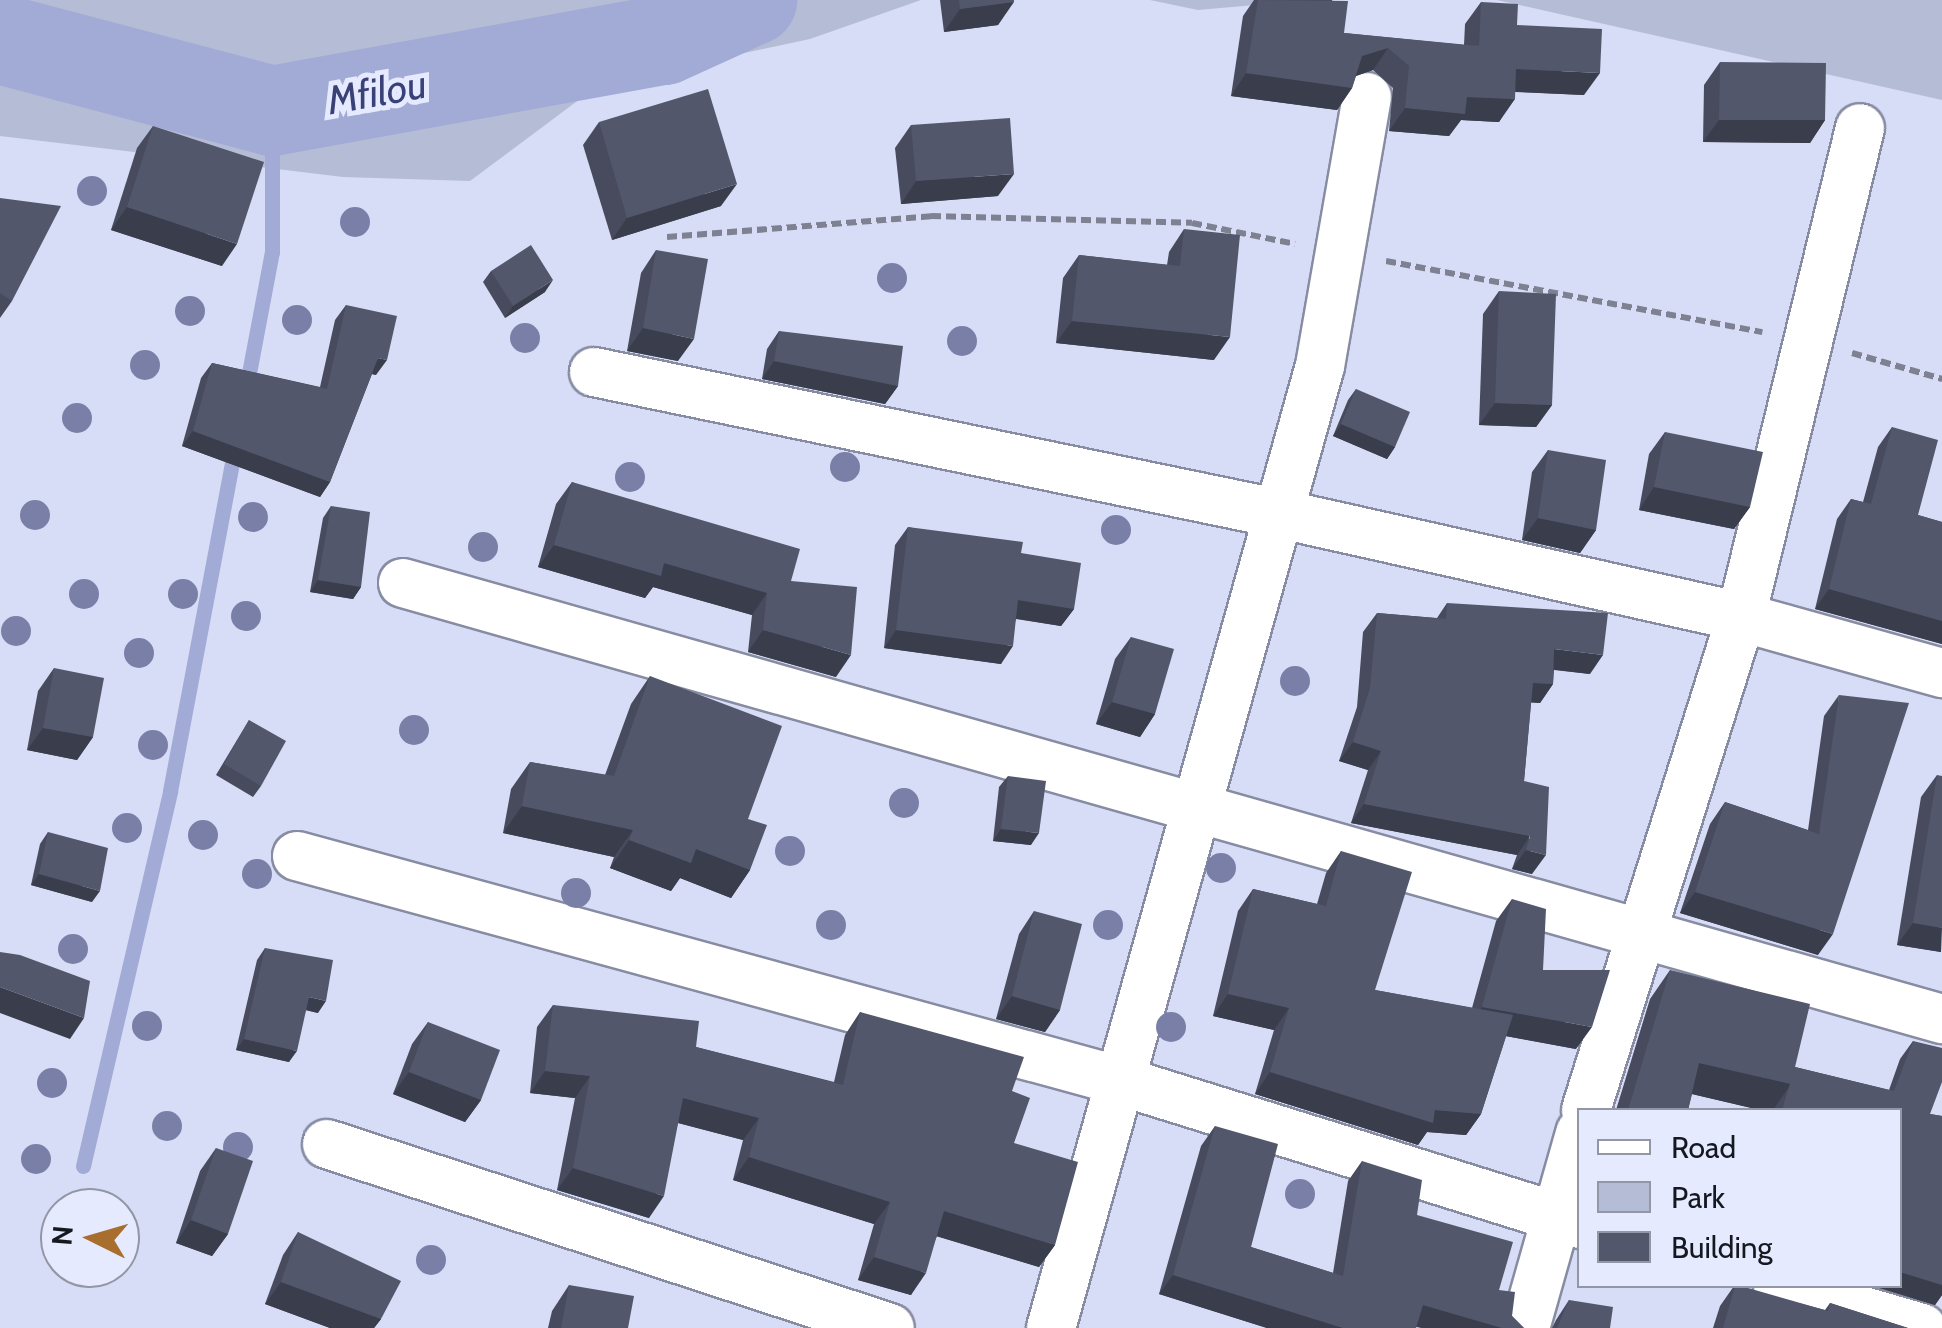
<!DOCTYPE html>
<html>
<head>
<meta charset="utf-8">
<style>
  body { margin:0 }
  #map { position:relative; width:1942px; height:1328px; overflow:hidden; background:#d7ddf6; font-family:Cabin,sans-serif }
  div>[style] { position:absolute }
  .green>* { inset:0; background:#b5bcd6 }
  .stream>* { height:15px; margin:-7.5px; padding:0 7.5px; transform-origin:7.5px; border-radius:7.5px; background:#a2abd6 }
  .river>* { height:90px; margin:-45px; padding:0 45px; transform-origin:45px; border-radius:45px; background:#a2abd6 }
  .path>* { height:6px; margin-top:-3px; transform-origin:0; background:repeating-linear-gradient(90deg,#7d8192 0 10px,transparent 0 15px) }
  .roads { filter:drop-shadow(2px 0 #878ca3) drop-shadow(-2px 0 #878ca3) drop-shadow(0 2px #878ca3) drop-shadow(0 -2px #878ca3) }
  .minor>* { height:48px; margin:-24px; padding:0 24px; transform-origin:24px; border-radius:24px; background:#fff }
  .trees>* { width:30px; height:30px; margin:-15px; border-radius:50%; background:#797fa7 }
  .wall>* { inset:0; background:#474b5d }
  .shaded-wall>* { inset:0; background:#3a3d4c }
  .building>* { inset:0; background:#53576c }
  span { translate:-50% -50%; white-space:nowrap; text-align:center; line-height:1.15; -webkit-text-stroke:10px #e6eafe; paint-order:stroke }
  .water-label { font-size:40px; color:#394177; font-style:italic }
  .legend { position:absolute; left:1577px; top:1108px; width:325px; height:180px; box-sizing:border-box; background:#e6eafe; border:2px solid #9396a5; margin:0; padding:12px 18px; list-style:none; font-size:30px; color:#161820 }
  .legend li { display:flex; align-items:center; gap:20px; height:50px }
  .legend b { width:50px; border:2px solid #9396a5 }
  .north { position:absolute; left:40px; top:1188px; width:100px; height:100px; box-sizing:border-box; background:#e6eafe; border:2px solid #9396a5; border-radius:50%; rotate:275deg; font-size:28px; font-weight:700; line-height:40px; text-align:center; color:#161820 }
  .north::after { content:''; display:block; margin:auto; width:35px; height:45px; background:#a86e2e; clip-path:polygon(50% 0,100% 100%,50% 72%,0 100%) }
</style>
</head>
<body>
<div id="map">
  <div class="green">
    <i style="clip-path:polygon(0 0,921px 0,810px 39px,600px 84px,470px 181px,343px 177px,0 136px)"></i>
    <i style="clip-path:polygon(1150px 0,1311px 0,1198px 10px)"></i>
    <i style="clip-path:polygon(1497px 0,1942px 0,1942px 100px)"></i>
  </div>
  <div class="stream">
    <i style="left:246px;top:389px;width:139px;rotate:-79.3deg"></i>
    <i style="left:272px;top:252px;width:141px;rotate:-90deg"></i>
    <i style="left:83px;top:1166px;width:385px;rotate:-76.9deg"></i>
    <i style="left:170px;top:791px;width:351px;rotate:-79.3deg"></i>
  </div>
  <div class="river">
    <i style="left:0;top:39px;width:281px;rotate:14.8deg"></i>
    <i style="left:272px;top:111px;width:398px;rotate:-10.3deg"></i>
    <i style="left:664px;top:40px;width:97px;rotate:-24.4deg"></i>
  </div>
  <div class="path">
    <i style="left:667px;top:237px;width:265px;rotate:-4.5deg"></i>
    <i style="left:931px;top:216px;width:261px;rotate:1.5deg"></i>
    <i style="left:1192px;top:223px;width:105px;rotate:11.5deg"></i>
    <i style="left:1386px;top:261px;width:383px;rotate:10.7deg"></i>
    <i style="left:1852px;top:353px;width:94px;rotate:16.1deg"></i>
  </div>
  <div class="roads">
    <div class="minor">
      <i style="left:594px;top:372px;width:702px;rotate:11.68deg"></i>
      <i style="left:1281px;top:514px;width:471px;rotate:12.6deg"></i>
      <i style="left:1741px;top:617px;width:209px;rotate:15.6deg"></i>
      <i style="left:403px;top:583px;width:1600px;rotate:15.82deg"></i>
      <i style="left:297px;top:856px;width:857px;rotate:15.28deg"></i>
      <i style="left:1124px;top:1082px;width:478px;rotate:17.3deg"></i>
      <i style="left:1586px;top:1110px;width:517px;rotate:-72.55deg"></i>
      <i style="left:1741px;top:617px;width:503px;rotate:-76.32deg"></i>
      <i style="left:327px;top:1144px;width:592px;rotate:18.1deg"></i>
      <i style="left:1778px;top:1286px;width:150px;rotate:16.3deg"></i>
      <i style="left:1051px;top:1328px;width:999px;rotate:-74.38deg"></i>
      <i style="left:1320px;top:366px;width:273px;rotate:-80.1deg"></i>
      <i style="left:1525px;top:1328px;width:203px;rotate:-74.2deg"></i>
    </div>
  </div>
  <div class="trees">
    <i style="left:92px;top:191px"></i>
    <i style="left:355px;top:222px"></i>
    <i style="left:892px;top:278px"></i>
    <i style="left:190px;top:311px"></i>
    <i style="left:297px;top:320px"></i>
    <i style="left:525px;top:338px"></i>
    <i style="left:962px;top:341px"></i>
    <i style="left:145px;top:365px"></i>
    <i style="left:77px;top:418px"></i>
    <i style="left:845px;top:467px"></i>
    <i style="left:630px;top:477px"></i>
    <i style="left:35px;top:515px"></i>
    <i style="left:253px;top:517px"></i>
    <i style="left:1116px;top:530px"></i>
    <i style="left:483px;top:547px"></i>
    <i style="left:84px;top:594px"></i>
    <i style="left:183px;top:594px"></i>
    <i style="left:246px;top:616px"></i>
    <i style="left:16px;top:631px"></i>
    <i style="left:139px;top:653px"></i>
    <i style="left:1295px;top:681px"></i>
    <i style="left:414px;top:730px"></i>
    <i style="left:153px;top:745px"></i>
    <i style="left:904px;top:803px"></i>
    <i style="left:127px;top:828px"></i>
    <i style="left:203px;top:835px"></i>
    <i style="left:790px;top:851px"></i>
    <i style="left:1221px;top:868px"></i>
    <i style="left:257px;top:874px"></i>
    <i style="left:576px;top:893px"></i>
    <i style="left:831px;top:925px"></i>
    <i style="left:1108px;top:925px"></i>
    <i style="left:73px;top:949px"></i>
    <i style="left:147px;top:1026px"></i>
    <i style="left:1171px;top:1027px"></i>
    <i style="left:52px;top:1083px"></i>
    <i style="left:167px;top:1126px"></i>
    <i style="left:238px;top:1147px"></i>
    <i style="left:36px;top:1159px"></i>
    <i style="left:1300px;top:1194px"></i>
    <i style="left:431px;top:1260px"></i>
  </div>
  <div class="wall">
    <i style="clip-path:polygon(940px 0,1014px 0,998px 25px,944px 32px)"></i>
    <i style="clip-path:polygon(1254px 0,1332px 0,1344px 33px,1464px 45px,1465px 24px,1481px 2px,1517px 25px,1584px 95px,1515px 92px,1499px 122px,1461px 120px,1449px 136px,1389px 131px,1393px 88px,1373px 70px,1356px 76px,1352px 88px,1337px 110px,1231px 96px,1243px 16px)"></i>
    <i style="clip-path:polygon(1720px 62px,1825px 120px,1810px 143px,1703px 142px,1704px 85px)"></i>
    <i style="clip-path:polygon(599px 122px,721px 206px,612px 240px,583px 145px)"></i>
    <i style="clip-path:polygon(911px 125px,998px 196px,901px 204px,895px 148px)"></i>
    <i style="clip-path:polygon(153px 126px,222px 266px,111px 230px,137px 148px)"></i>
    <i style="clip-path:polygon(0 198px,12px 301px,0 318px)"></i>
    <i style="clip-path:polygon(1184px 229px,1214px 360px,1056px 343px,1063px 278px,1079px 255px,1167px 265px,1169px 252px)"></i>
    <i style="clip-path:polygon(656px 250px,678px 361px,627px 351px,641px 273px)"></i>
    <i style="clip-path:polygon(491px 271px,545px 292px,505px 318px,483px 282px)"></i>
    <i style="clip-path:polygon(1499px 291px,1552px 405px,1536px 427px,1479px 425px,1483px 314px)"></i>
    <i style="clip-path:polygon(346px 305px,376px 375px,372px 374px,330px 482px,320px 497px,182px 446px,201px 378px,212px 363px,320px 387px,335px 320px)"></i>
    <i style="clip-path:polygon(779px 331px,898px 386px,885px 404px,762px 379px,767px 349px)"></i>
    <i style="clip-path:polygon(1356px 389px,1395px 447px,1387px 459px,1333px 436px,1348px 400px)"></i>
    <i style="clip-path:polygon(1892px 427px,1918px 515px,1942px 522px,1942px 644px,1815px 609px,1837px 519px,1851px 499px,1863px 502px,1878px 447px)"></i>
    <i style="clip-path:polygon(1665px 432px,1750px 507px,1734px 529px,1639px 510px,1649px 454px)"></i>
    <i style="clip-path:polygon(1548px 450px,1596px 530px,1580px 553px,1522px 540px,1532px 472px)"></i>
    <i style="clip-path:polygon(572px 482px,791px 581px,836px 677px,748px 652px,752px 615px,653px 587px,645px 598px,538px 567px,556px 504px)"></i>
    <i style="clip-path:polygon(331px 506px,361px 587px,353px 599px,310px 592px,323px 518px)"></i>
    <i style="clip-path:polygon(908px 527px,1021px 553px,1074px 609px,1061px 626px,1016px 619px,1001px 664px,884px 648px,895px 545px)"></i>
    <i style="clip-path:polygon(1447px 603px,1590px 674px,1554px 670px,1553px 684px,1540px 703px,1531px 702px,1524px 781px,1532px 874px,1512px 869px,1517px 855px,1351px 823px,1368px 770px,1339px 761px,1357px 707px,1363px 632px,1377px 613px,1437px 618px)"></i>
    <i style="clip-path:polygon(1131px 637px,1155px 714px,1140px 737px,1096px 724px,1115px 659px)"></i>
    <i style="clip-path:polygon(54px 668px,93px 737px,77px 760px,27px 750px,38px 691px)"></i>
    <i style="clip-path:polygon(650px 676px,748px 819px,750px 870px,731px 898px,680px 878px,671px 891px,610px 868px,614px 857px,503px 833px,511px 789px,530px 762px,605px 775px,631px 704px)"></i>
    <i style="clip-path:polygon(1839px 695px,1818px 955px,1680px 913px,1710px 824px,1725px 802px,1808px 830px,1824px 716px)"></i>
    <i style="clip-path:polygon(249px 720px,261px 786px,253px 797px,216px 775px)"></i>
    <i style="clip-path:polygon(1937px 775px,1941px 952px,1897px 945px,1921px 797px)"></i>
    <i style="clip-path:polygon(1008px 776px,1031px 845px,993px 841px,999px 787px)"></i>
    <i style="clip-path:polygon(48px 832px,92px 902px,31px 885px,40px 844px)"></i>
    <i style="clip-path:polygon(1341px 851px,1375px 990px,1472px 1008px,1496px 921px,1512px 899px,1543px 970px,1576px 1049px,1506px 1036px,1481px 1114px,1466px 1135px,1427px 1132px,1418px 1145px,1255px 1094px,1274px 1030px,1213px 1016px,1238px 911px,1253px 889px,1317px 904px,1326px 873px)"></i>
    <i style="clip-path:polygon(1034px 911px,1060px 1010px,1045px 1032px,996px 1019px,1019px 934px)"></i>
    <i style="clip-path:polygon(265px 948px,318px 1013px,306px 1010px,289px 1062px,236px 1050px,257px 960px)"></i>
    <i style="clip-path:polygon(1670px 970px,1795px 1067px,1889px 1090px,1900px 1059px,1913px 1041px,1930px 1114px,1942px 1116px,1942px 1295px,1935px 1305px,1873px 1286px,1900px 1286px,1900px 1110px,1774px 1110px,1775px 1108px,1773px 1110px,1760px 1110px,1692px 1094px,1688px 1110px,1616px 1110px,1650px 999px)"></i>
    <i style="clip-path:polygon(553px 1005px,696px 1047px,834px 1082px,845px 1035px,860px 1012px,1012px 1091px,1014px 1143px,1055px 1245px,1039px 1267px,937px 1236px,911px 1295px,858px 1280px,874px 1224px,733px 1180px,743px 1140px,678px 1123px,649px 1218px,557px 1190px,575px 1098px,530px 1093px,537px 1027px)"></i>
    <i style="clip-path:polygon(428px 1022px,481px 1100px,465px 1122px,393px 1094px,412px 1044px)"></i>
    <i style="clip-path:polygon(1215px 1126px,1251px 1247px,1333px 1273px,1348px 1181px,1362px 1161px,1417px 1215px,1499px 1290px,1512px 1316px,1524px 1328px,1422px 1328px,1416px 1327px,1416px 1328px,1267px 1328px,1159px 1294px,1201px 1146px)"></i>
    <i style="clip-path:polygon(216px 1148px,228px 1234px,212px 1256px,176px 1243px,200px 1171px)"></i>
    <i style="clip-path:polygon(298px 1232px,381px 1319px,374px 1328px,330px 1328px,265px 1304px,283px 1255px)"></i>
    <i style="clip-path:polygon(569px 1285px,628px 1328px,631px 1328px,548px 1328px,552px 1311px)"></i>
    <i style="clip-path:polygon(1734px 1286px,1825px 1310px,1830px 1303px,1908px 1328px,1713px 1328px,1720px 1306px)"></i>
    <i style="clip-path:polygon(1569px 1300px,1610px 1328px,1552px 1328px,1556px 1320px)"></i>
  </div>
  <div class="shaded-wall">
    <i style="clip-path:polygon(1014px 2px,998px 25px,944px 32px,960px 9px)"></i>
    <i style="clip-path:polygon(1388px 48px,1373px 70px,1347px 79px,1362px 56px)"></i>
    <i style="clip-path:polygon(1516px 69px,1600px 73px,1584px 95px,1500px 91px)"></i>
    <i style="clip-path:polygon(1246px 73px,1352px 88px,1337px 110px,1231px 96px)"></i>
    <i style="clip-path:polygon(1467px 97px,1515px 99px,1499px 122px,1461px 120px,1449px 136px,1389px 131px,1405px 108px)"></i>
    <i style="clip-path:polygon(1719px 120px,1825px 120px,1810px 143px,1703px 142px)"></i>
    <i style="clip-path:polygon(1014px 174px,998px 196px,901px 204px,916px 181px)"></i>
    <i style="clip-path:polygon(737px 184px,721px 206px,612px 240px,627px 218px)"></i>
    <i style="clip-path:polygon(127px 207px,237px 244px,222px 266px,111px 230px)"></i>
    <i style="clip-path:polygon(553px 280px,545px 292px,505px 318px,513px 306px)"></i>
    <i style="clip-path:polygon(1072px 321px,1230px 337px,1214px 360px,1056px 343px)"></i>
    <i style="clip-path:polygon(643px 328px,694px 339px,678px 361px,627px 351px)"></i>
    <i style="clip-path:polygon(378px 358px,387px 360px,376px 375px,368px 373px)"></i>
    <i style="clip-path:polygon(774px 361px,898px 386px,885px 404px,762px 379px)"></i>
    <i style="clip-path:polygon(1495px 403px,1552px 405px,1536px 427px,1479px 425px)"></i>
    <i style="clip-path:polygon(1341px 424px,1395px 447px,1387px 459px,1333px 436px)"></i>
    <i style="clip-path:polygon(193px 431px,330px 482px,320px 497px,182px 446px)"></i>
    <i style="clip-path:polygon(1654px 487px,1750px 507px,1734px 529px,1639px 510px)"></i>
    <i style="clip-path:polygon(1538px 518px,1596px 530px,1580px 553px,1522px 540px)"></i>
    <i style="clip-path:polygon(554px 545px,664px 563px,767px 593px,752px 615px,653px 587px,645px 598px,538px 567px)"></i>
    <i style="clip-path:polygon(318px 580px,361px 587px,353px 599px,310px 592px)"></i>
    <i style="clip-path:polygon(1829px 589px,1942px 621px,1942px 644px,1815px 609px)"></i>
    <i style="clip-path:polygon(1018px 600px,1074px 609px,1061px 626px,1006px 617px)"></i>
    <i style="clip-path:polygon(763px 630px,851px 655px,836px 677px,748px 652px)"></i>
    <i style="clip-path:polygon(896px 630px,1013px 646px,1001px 664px,884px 648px)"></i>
    <i style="clip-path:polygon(1554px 649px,1603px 655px,1590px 674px,1541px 668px)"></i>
    <i style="clip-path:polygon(1533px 683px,1553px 684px,1540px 703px,1520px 702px)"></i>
    <i style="clip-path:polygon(1112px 702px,1155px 714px,1140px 737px,1096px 724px)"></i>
    <i style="clip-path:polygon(43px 728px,93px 737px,77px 760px,27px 750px)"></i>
    <i style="clip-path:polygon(1353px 742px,1381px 751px,1368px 770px,1339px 761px)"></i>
    <i style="clip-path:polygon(1364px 804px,1530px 836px,1517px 855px,1351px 823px)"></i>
    <i style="clip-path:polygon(522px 806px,633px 830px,614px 857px,503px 833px)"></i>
    <i style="clip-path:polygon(1001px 829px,1039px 833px,1031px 845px,993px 841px)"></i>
    <i style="clip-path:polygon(629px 840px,696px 849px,750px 870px,731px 898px,680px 878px,671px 891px,610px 868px)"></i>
    <i style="clip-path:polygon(1526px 850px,1546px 855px,1532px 874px,1512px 869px)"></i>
    <i style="clip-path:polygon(39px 874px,100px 891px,92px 902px,31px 885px)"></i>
    <i style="clip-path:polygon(1695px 892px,1833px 934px,1818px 955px,1680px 913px)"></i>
    <i style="clip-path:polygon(1913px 923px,1942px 928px,1941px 952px,1897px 945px)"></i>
    <i style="clip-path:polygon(0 987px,84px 1018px,70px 1039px,0 1013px)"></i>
    <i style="clip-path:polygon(1228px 994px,1289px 1008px,1274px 1030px,1213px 1016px)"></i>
    <i style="clip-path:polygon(1012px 996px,1060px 1010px,1045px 1032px,996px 1019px)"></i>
    <i style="clip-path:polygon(309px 997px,326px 1001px,318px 1013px,301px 1009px)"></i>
    <i style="clip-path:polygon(1482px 1007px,1592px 1027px,1576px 1049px,1467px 1029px)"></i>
    <i style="clip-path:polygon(244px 1039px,297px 1051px,289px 1062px,236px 1050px)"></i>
    <i style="clip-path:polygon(1699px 1063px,1791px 1084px,1773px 1110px,1760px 1110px,1679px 1091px)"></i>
    <i style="clip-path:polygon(545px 1071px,590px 1076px,575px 1098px,530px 1093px)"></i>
    <i style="clip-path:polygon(409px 1072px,481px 1100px,465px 1122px,393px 1094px)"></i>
    <i style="clip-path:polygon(1270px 1072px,1435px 1110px,1481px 1114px,1466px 1135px,1427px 1132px,1418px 1145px,1255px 1094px)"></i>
    <i style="clip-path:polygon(683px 1098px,759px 1118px,743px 1140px,667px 1120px)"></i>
    <i style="clip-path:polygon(749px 1157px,890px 1202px,874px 1224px,733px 1180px)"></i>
    <i style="clip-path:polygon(573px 1168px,664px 1196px,649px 1218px,557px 1190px)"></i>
    <i style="clip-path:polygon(944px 1211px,1055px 1245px,1039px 1267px,929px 1234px)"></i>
    <i style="clip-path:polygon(191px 1220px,228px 1234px,212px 1256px,176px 1243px)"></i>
    <i style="clip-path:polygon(874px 1257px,926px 1273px,911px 1295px,858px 1280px)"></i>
    <i style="clip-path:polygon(1900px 1272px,1942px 1285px,1942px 1295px,1935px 1305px,1873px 1286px,1900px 1286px)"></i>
    <i style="clip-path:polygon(1173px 1275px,1343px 1328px,1267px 1328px,1159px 1294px)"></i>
    <i style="clip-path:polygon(281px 1282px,381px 1319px,374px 1328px,330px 1328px,265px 1304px)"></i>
    <i style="clip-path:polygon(1423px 1305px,1502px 1328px,1422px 1328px,1409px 1324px)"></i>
  </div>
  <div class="building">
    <i style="clip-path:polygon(959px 0,1014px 0,1014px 2px,960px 9px)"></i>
    <i style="clip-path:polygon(1258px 0,1348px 1px,1344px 33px,1479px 46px,1481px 2px,1518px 4px,1517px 25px,1602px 29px,1600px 73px,1516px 69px,1515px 99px,1467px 97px,1465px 114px,1405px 108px,1409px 66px,1388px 48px,1362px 56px,1352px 88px,1246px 73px)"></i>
    <i style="clip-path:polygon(1720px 62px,1826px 63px,1825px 120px,1719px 120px)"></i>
    <i style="clip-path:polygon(708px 89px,737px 184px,627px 218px,599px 122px)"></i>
    <i style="clip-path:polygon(1010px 118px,1014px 174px,916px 181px,911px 125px)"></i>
    <i style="clip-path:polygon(153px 126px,264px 162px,237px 244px,127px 207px)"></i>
    <i style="clip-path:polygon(0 198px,61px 206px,12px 301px,0 293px)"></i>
    <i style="clip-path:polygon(1184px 229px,1240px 235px,1230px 337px,1072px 321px,1079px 255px,1180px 266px)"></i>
    <i style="clip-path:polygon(531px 245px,553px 280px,513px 306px,491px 271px)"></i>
    <i style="clip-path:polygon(656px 250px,708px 259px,694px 339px,643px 328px)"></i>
    <i style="clip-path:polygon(1499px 291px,1556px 294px,1552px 405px,1495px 403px)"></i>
    <i style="clip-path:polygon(346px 305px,397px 316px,387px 360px,378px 358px,330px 482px,193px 431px,212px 363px,327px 389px)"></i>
    <i style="clip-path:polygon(779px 331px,903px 346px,898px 386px,774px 361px)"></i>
    <i style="clip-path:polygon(1356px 389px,1410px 412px,1395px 447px,1341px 424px)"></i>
    <i style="clip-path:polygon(1892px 427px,1938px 440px,1918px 515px,1942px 522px,1942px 621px,1829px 589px,1851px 499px,1871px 504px)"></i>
    <i style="clip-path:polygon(1665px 432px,1763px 452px,1750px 507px,1654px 487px)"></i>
    <i style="clip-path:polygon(1548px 450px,1606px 460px,1596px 530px,1538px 518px)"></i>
    <i style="clip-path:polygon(572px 482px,800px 549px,791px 581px,857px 587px,851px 655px,763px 630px,767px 593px,664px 563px,661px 576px,554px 545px)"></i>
    <i style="clip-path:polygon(331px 506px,370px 512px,361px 587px,318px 580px)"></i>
    <i style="clip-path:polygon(908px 527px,1023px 542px,1021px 553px,1081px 563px,1074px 609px,1018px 600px,1013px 646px,896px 630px)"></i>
    <i style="clip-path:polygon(1447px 603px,1608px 613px,1603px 655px,1554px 649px,1553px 684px,1533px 683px,1524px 781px,1549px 787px,1546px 855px,1526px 850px,1530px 836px,1364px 804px,1381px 751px,1353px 742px,1370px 688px,1377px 613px,1446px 619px)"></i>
    <i style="clip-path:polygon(1131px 637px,1174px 649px,1155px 714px,1112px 702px)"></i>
    <i style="clip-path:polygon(54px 668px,104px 678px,93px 737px,43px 728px)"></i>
    <i style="clip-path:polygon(650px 676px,782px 726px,748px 819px,767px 825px,750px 870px,696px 849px,691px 863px,629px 840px,633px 830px,522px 806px,530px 762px,614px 776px)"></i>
    <i style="clip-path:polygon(1839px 695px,1909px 703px,1833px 934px,1695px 892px,1725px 802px,1819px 834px)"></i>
    <i style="clip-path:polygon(249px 720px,286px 741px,261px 786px,224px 764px)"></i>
    <i style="clip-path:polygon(1937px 775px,1942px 776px,1942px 928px,1913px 923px)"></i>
    <i style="clip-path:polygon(1008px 776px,1046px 781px,1039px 833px,1001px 829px)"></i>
    <i style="clip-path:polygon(48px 832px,108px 848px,100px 891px,39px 874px)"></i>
    <i style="clip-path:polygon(1341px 851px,1412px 872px,1375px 990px,1513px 1015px,1481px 1114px,1435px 1110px,1433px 1123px,1270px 1072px,1289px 1008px,1228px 994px,1253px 889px,1326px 906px)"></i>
    <i style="clip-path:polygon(1512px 899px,1546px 909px,1543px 970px,1610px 970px,1592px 1027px,1482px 1007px)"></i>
    <i style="clip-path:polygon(1034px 911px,1082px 924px,1060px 1010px,1012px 996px)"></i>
    <i style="clip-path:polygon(265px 948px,333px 960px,326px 1001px,309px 997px,297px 1051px,244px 1039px)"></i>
    <i style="clip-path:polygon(0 952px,20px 955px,90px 981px,84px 1018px,0 987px)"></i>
    <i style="clip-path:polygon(1670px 970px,1810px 1004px,1791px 1084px,1699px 1063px,1688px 1110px,1628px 1110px)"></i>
    <i style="clip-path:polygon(553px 1005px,699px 1021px,696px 1047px,843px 1085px,860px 1012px,1024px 1057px,1012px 1091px,1030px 1098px,1014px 1143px,1078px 1162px,1055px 1245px,944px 1211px,926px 1273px,874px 1257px,890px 1202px,749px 1157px,759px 1118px,683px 1098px,664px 1196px,573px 1168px,590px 1076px,545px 1071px)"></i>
    <i style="clip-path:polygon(428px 1022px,500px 1050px,481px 1100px,409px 1072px)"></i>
    <i style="clip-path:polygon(1913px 1041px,1942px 1048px,1942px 1082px,1930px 1114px,1942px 1116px,1942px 1285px,1900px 1272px,1900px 1110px,1782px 1110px,1795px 1067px,1894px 1091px)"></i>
    <i style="clip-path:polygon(1215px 1126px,1278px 1144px,1251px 1247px,1343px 1276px,1362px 1161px,1422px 1180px,1417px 1215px,1513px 1242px,1499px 1290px,1515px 1292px,1512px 1316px,1524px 1328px,1502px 1328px,1423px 1305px,1416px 1328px,1343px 1328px,1173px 1275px)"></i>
    <i style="clip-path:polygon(216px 1148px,253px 1161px,228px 1234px,191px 1220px)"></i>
    <i style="clip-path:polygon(298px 1232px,401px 1281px,381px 1319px,281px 1282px)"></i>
    <i style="clip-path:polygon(569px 1285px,634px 1296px,628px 1328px,631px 1328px,561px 1328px)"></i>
    <i style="clip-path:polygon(1735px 1286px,1741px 1286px,1828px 1311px,1830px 1303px,1908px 1328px,1723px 1328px)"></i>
    <i style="clip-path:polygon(1569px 1300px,1613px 1307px,1610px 1328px,1557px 1328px)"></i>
  </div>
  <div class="water-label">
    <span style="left:377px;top:92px;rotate:-10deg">Mfilou</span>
  </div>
  <ul class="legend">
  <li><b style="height:12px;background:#fff"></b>Road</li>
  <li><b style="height:28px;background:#b5bcd6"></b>Park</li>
  <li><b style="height:28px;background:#53576c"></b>Building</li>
  </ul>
  <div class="north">N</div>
</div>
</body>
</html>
